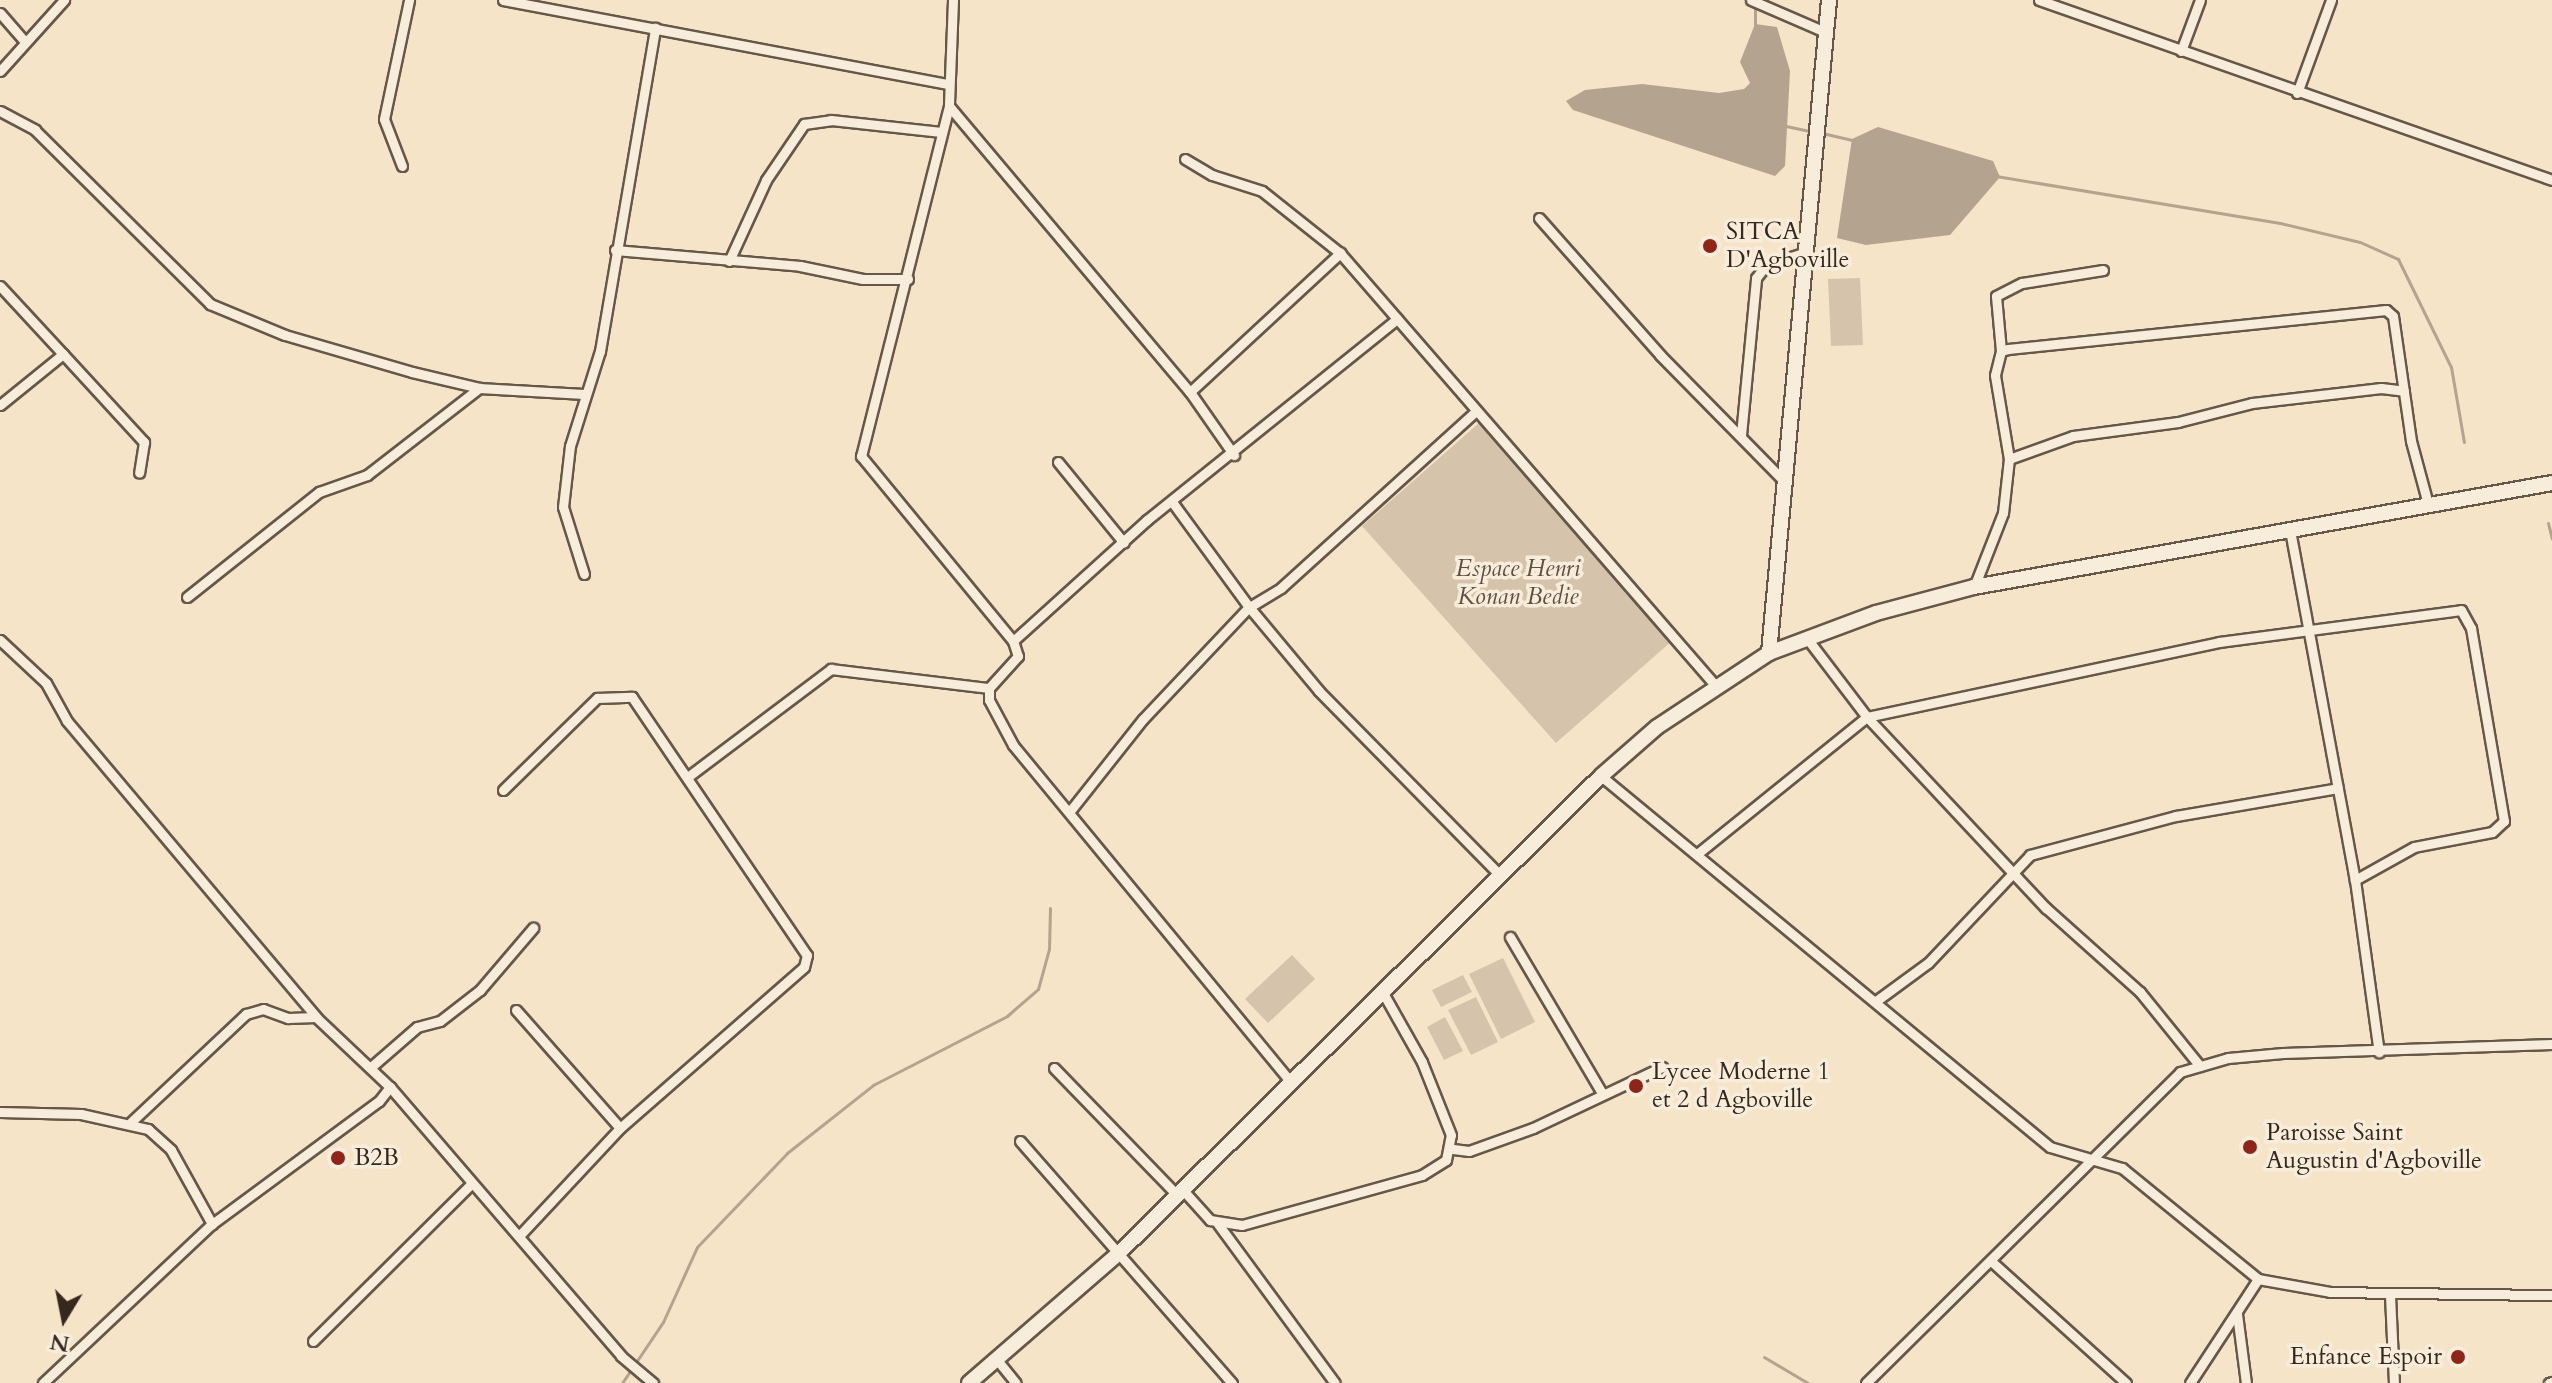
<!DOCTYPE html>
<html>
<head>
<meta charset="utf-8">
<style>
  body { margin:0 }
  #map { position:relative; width:2552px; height:1383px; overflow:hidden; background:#f5e4c8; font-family:Cardo,serif }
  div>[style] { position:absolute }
  .green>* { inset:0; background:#d5c4ab }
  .water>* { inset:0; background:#b4a48f }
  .stream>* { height:3px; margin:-1.5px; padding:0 1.5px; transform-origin:1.5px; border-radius:1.5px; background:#b4a48f }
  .roads { filter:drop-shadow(2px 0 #665749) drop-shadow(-2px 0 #665749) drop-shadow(0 2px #665749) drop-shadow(0 -2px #665749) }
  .street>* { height:9px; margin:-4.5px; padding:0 4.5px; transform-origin:4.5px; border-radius:4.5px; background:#f8eddb }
  .secondary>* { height:14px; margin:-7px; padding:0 7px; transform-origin:7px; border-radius:7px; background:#f8eddb }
  .dots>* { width:22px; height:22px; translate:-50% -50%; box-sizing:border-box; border:4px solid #f8eddb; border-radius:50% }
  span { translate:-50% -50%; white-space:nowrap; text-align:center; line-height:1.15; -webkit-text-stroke:7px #f8eddb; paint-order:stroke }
  .poi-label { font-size:24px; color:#37281f }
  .left { translate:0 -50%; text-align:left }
  .right { translate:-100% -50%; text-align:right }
  .park-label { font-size:24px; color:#5e4f42; font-style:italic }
  .north { position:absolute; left:24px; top:1279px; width:80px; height:80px; -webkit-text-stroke:6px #f8eddb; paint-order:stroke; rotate:190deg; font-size:22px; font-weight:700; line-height:32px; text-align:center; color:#37281f }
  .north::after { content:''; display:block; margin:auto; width:28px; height:36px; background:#37281f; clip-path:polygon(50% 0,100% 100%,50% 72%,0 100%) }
</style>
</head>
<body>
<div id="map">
  <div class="green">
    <i style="clip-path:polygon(1860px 278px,1863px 345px,1831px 346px,1828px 279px)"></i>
    <i style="clip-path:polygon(1479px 423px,1673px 640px,1556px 743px,1362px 526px)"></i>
    <i style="clip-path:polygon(1292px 955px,1315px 979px,1268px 1023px,1245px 999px)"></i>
    <i style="clip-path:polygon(1503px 958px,1535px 1022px,1501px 1039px,1469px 974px)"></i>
    <i style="clip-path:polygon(1463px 975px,1472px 992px,1441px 1007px,1432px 990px)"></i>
    <i style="clip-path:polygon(1476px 997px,1498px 1042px,1471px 1055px,1448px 1010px)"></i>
    <i style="clip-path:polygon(1445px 1017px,1463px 1051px,1444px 1060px,1427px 1027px)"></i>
  </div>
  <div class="water">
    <i style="clip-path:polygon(1755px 24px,1777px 27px,1790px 71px,1785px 166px,1775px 176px,1573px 110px,1566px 101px,1585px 90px,1642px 84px,1719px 93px,1744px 89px,1750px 83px,1740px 62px)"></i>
    <i style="clip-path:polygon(1878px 127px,1993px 161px,2000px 177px,1950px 235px,1866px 245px,1837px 238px,1852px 139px)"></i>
  </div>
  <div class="stream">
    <i style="left:1755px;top:4px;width:24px;rotate:90deg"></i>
    <i style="left:1786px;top:126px;width:25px;rotate:12deg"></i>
    <i style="left:1822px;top:133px;width:32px;rotate:13deg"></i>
    <i style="left:1996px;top:176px;width:288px;rotate:9.4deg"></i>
    <i style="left:2280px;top:223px;width:82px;rotate:13.4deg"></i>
    <i style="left:2360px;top:242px;width:42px;rotate:24.1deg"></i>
    <i style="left:2398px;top:259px;width:120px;rotate:63.9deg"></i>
    <i style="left:2451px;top:367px;width:76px;rotate:80.2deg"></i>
    <i style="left:2548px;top:523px;width:16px;rotate:76deg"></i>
    <i style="left:1764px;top:1357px;width:51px;rotate:30.6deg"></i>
    <i style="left:622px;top:1383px;width:73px;rotate:-56.1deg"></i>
    <i style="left:663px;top:1322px;width:82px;rotate:-65.6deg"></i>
    <i style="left:697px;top:1247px;width:130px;rotate:-46.2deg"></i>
    <i style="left:787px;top:1153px;width:110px;rotate:-38.3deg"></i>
    <i style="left:873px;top:1085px;width:151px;rotate:-27.2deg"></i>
    <i style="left:1007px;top:1016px;width:41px;rotate:-41.1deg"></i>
    <i style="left:1038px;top:989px;width:41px;rotate:-74.6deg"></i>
    <i style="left:1049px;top:949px;width:41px;rotate:-88.6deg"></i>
  </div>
  <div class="roads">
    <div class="street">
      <i style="left:503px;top:0;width:453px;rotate:10.7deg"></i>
      <i style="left:953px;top:0;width:106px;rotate:92.2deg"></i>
      <i style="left:949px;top:106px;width:361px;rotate:104.1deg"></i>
      <i style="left:861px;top:456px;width:239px;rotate:50.6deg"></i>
      <i style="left:1013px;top:641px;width:16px;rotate:72deg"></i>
      <i style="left:1018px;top:656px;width:43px;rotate:132.2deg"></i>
      <i style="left:989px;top:688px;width:12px;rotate:90deg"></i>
      <i style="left:989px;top:700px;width:51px;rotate:61.9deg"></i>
      <i style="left:1013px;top:745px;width:435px;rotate:50.5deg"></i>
      <i style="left:1751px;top:0;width:81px;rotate:23.4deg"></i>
      <i style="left:2039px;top:0;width:544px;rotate:19.33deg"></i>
      <i style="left:0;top:13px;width:35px;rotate:49deg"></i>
      <i style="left:2181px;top:51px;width:54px;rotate:-69.6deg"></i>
      <i style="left:0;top:71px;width:96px;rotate:-48deg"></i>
      <i style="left:2297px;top:93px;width:99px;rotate:-69.9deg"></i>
      <i style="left:949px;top:106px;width:374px;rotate:49.9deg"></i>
      <i style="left:1190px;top:392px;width:77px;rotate:55.1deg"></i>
      <i style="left:0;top:111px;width:40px;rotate:28deg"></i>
      <i style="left:35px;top:130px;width:247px;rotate:44.8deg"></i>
      <i style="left:210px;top:304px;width:81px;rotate:22.5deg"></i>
      <i style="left:285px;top:335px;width:132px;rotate:16.2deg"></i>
      <i style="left:412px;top:372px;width:69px;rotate:13.4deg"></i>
      <i style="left:479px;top:388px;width:105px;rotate:3.3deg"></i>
      <i style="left:1185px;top:159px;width:31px;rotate:31deg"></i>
      <i style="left:1212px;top:175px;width:52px;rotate:17.7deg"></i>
      <i style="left:1262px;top:191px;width:100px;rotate:38.5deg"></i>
      <i style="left:1340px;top:253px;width:572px;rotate:49.04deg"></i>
      <i style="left:402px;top:166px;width:50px;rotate:-111deg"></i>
      <i style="left:384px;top:119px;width:122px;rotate:-78.1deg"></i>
      <i style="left:1539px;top:218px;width:183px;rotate:48.5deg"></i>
      <i style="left:1660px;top:355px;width:178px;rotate:45.5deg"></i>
      <i style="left:615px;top:250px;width:186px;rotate:4.9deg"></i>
      <i style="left:800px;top:266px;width:64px;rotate:11.7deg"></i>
      <i style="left:863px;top:279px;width:45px"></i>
      <i style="left:729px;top:261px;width:89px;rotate:-65.4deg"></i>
      <i style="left:766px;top:180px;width:68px;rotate:-55.8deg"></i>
      <i style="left:804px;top:124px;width:27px;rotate:-8deg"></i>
      <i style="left:831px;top:120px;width:111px;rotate:6.2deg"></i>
      <i style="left:0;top:286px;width:93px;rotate:47.2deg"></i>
      <i style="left:63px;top:354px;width:81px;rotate:141deg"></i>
      <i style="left:2001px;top:351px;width:55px;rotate:-95.2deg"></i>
      <i style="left:1996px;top:296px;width:29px;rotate:-27deg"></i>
      <i style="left:2022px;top:283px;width:82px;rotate:-9.1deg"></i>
      <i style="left:63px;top:354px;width:120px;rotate:47.4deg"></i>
      <i style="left:144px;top:442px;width:31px;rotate:99deg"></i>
      <i style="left:1190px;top:392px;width:205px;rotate:-42.8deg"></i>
      <i style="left:1476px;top:411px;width:263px;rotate:137.8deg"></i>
      <i style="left:1281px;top:588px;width:37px;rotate:149deg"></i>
      <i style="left:1249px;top:607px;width:109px;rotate:50.2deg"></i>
      <i style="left:1319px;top:691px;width:257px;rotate:45.5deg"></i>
      <i style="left:1741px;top:435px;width:158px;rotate:-84.5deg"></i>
      <i style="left:1756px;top:278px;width:16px;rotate:-52deg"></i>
      <i style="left:1766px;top:265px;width:39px;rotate:-18deg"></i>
      <i style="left:2009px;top:459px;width:68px;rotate:-19.8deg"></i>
      <i style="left:2073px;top:436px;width:106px;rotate:-7.6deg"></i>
      <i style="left:2178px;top:422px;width:76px;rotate:-14.4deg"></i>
      <i style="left:2252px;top:403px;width:130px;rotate:-6.6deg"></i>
      <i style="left:2381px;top:388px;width:23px;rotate:7deg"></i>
      <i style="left:1058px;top:462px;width:104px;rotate:50.8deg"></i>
      <i style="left:2290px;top:530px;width:356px;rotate:79.5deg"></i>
      <i style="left:2355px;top:880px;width:174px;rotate:82.1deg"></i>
      <i style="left:584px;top:574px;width:70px;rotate:-107.4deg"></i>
      <i style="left:563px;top:507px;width:61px;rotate:-83.5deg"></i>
      <i style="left:570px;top:446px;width:100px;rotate:-72.5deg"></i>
      <i style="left:600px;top:351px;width:328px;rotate:-80.3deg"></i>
      <i style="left:1974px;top:587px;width:79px;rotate:-68.6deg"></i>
      <i style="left:2003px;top:513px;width:54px;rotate:-83.7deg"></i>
      <i style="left:2009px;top:459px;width:85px;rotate:-99.5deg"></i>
      <i style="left:1995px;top:375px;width:25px;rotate:-76deg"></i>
      <i style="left:2001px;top:351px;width:7px;rotate:-16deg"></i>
      <i style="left:2008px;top:349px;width:380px;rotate:-5.9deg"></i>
      <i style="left:2386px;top:310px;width:9px;rotate:41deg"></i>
      <i style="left:2393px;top:316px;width:126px;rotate:81.8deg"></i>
      <i style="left:2411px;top:441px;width:65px;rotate:74.9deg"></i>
      <i style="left:187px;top:597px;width:169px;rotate:-38.5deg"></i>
      <i style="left:319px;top:492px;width:51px;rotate:-19.5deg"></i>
      <i style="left:367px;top:475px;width:142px;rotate:-37.8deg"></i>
      <i style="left:1806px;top:637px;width:101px;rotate:52.7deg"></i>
      <i style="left:1867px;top:717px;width:262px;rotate:46.9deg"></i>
      <i style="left:2046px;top:908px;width:126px;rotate:41.8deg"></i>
      <i style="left:2140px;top:992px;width:95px;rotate:51deg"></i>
      <i style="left:0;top:640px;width:63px;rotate:43.1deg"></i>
      <i style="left:46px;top:683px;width:43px;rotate:61.1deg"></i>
      <i style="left:67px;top:721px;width:387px;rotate:49.9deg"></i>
      <i style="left:1013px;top:641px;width:181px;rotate:-42.1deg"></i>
      <i style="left:1147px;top:520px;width:321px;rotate:-38.8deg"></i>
      <i style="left:689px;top:776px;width:178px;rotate:-37deg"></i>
      <i style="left:831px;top:669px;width:159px;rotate:6.9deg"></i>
      <i style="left:1601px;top:776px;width:582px;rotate:39.57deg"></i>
      <i style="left:2050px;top:1147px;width:75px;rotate:16.3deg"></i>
      <i style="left:2122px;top:1168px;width:176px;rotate:39.2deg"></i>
      <i style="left:2258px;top:1279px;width:73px;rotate:10.2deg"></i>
      <i style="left:2330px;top:1292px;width:222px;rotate:0.8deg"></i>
      <i style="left:503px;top:790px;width:132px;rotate:-44.4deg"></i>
      <i style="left:597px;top:698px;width:35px;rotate:-2deg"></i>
      <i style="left:632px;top:697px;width:312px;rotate:55.9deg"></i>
      <i style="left:807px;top:955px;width:12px;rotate:104deg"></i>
      <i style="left:804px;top:967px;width:244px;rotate:138.8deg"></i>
      <i style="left:620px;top:1128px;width:146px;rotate:133.1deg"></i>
      <i style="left:1070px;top:811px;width:117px;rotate:-51.6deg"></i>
      <i style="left:1143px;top:719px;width:154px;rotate:-46.6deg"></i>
      <i style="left:1249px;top:607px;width:129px;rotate:-126.2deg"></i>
      <i style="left:1697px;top:854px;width:218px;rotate:-38.9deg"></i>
      <i style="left:1867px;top:717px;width:360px;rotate:-12deg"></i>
      <i style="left:2219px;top:642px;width:244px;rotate:-7.5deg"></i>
      <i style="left:2461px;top:610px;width:21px;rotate:61deg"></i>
      <i style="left:2471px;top:628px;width:196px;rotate:80.3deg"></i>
      <i style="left:2504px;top:821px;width:16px;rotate:137deg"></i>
      <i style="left:2492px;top:832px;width:79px;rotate:169.1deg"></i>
      <i style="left:2414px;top:847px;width:68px;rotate:150.8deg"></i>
      <i style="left:1510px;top:937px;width:181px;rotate:59.5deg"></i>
      <i style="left:1876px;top:1001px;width:64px;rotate:-36.2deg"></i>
      <i style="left:1928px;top:963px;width:149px;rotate:-46.6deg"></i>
      <i style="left:2030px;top:855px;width:151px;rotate:-15deg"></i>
      <i style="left:2176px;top:816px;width:164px;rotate:-9.8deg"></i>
      <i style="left:516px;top:1010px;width:157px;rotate:48.6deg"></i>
      <i style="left:371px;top:1067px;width:61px;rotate:-41deg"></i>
      <i style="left:417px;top:1027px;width:24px;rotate:-15deg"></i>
      <i style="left:440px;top:1021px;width:51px;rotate:-37.8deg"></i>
      <i style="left:480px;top:990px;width:82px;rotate:-49.5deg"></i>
      <i style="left:1054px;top:1068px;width:177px;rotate:45.9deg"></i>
      <i style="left:0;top:1112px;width:81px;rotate:1.4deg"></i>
      <i style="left:81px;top:1114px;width:69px;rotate:12.6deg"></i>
      <i style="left:148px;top:1129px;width:31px;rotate:42deg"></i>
      <i style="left:171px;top:1150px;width:85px;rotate:61deg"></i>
      <i style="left:131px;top:1122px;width:158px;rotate:-43.2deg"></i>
      <i style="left:246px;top:1014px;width:18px;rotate:-16deg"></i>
      <i style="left:263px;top:1009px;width:27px;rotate:20deg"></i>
      <i style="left:288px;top:1018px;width:28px;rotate:-2deg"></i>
      <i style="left:316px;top:1017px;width:102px;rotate:43.4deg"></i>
      <i style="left:390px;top:1087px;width:355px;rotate:49.3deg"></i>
      <i style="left:621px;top:1356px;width:42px;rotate:40.2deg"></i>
      <i style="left:1020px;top:1141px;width:322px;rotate:48.8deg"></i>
      <i style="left:1453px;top:1149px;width:16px;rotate:7deg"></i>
      <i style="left:1469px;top:1151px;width:68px;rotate:-19.8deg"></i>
      <i style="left:1533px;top:1128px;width:143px;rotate:-25.3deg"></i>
      <i style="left:1182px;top:1189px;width:42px;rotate:47.9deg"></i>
      <i style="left:1210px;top:1220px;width:32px;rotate:9deg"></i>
      <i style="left:1242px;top:1225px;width:187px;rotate:-15.5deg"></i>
      <i style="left:1422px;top:1175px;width:28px;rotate:-32deg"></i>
      <i style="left:1446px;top:1160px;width:25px;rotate:-79deg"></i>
      <i style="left:1451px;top:1135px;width:79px;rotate:-111.7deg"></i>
      <i style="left:1422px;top:1062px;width:81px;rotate:-119.4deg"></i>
      <i style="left:1218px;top:1224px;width:197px;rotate:53.7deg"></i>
      <i style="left:1991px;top:1261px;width:182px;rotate:42.1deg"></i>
      <i style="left:2390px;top:1295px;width:88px;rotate:87.4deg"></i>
      <i style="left:2237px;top:1314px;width:70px;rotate:82.6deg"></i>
      <i style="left:313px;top:1341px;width:224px;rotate:-44.8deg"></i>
      <i style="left:998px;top:1361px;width:28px;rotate:51deg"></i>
      <i style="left:43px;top:1383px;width:232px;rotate:-43.3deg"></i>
      <i style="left:212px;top:1224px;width:207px;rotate:-36.4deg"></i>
      <i style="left:379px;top:1101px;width:18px;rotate:-52deg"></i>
      <i style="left:1866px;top:1383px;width:442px;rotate:-44.7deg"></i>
      <i style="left:2180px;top:1072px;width:50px;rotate:-16.3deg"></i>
      <i style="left:2228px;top:1058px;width:55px;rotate:-5.2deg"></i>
      <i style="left:2283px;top:1053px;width:269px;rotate:-1.9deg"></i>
      <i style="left:2190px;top:1383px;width:124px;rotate:-56.8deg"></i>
      <i style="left:2549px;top:1383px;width:3px;rotate:-18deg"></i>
    </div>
    <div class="secondary">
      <i style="left:1769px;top:653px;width:656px;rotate:-84.75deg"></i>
      <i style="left:969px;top:1383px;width:200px;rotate:-40.9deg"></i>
      <i style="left:1120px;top:1252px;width:677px;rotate:-44.7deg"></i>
      <i style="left:1601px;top:776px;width:74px;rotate:-41.2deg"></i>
      <i style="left:1657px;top:727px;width:134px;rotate:-33.5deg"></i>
      <i style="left:1769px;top:653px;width:114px;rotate:-20.5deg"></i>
      <i style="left:1876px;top:613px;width:101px;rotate:-14.9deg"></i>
      <i style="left:1974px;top:587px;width:587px;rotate:-10.2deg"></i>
    </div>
  </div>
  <div class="dots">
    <i style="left:1710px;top:246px;background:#8f2418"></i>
    <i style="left:1636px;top:1086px;background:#8f2418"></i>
    <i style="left:2250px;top:1147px;background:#8f2418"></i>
    <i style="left:338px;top:1158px;background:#8f2418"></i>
    <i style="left:2458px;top:1357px;background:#8f2418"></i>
  </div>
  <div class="poi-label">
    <span class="left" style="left:1726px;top:246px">SITCA<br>D'Agboville</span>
    <span class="left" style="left:1652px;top:1086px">Lycee Moderne 1<br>et 2 d Agboville</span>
    <span class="left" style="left:2266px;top:1147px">Paroisse Saint<br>Augustin d'Agboville</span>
    <span class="left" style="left:354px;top:1158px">B2B</span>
    <span class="right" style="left:2442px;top:1357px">Enfance Espoir</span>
  </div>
  <div class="park-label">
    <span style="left:1518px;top:583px">Espace Henri<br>Konan Bedie</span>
  </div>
  <div class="north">N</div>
</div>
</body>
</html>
